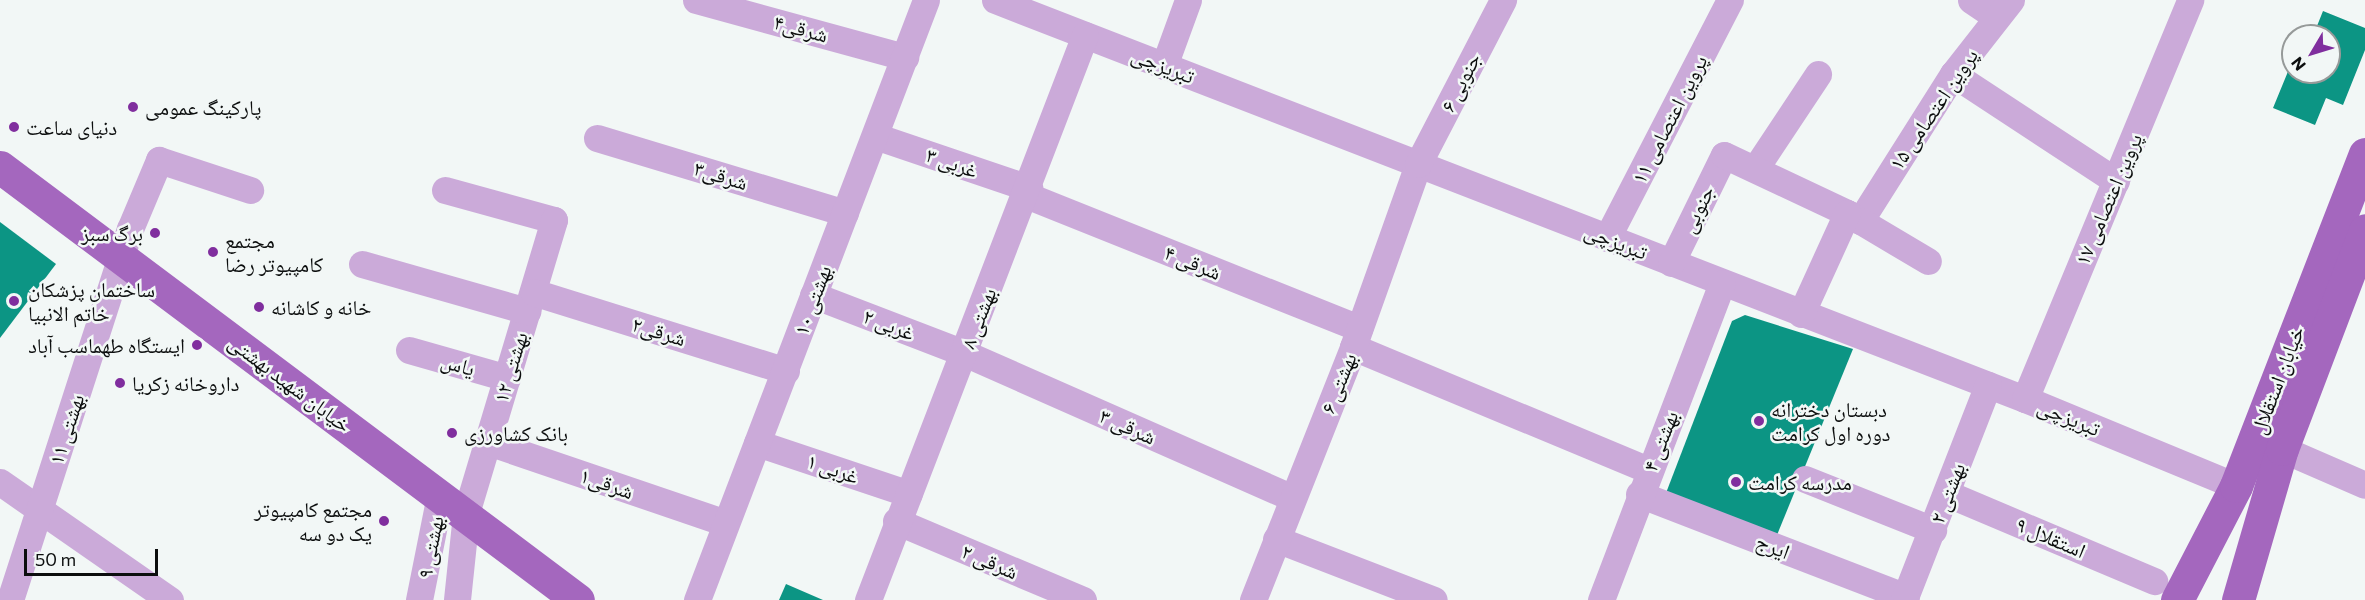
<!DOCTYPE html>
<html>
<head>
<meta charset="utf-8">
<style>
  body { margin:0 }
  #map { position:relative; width:2365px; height:600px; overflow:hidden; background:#f2f7f6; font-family:Commissioner,"Noto Naskh Arabic",sans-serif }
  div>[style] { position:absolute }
  .building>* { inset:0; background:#0c9584 }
  .minor>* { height:27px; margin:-13.5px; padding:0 13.5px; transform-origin:13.5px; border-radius:13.5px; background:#cbaad9 }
  .major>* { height:33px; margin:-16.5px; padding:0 16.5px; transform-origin:16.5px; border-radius:16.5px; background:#a467be }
  .dots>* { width:16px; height:16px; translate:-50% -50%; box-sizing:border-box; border:3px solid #f2f7f6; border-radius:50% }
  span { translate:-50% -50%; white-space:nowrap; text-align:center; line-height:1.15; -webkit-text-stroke:5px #f2f7f6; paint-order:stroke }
  .street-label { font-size:21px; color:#0c0e0e }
  .poi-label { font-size:21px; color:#0c0e0e }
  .left { translate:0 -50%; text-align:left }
  .right { translate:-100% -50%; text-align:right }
  .north { position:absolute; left:2281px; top:24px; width:60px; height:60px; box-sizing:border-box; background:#f2f7f6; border:2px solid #969a99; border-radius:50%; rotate:232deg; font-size:16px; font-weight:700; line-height:24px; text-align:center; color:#0c0e0e }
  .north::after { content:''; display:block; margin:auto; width:21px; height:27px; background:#802e9e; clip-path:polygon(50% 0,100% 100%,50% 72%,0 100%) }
  .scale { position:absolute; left:24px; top:549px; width:134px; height:27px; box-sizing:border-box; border:3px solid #0c0e0e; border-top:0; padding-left:8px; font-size:18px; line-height:21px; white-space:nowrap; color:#0c0e0e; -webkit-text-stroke:4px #f2f7f6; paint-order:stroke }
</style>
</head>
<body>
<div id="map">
  <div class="building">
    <i style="clip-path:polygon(2323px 11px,2365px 28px,2365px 50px,2343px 105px,2326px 98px,2315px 125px,2273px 108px,2289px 69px,2299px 73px,2329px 72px,2329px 36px,2313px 36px)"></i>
    <i style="clip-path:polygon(0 222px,56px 264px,0 338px)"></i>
    <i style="clip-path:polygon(1745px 315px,1853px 349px,1777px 535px,1666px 493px,1732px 321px)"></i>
    <i style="clip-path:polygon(786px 584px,823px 600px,779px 600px)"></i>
  </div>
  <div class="minor">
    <i style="left:696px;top:0;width:217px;rotate:15.3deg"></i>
    <i style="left:995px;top:0;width:1105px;rotate:21.18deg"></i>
    <i style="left:2025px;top:399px;width:228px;rotate:22.4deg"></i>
    <i style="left:1971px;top:0;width:30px;rotate:34deg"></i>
    <i style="left:1164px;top:66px;width:70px;rotate:-70deg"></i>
    <i style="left:1953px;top:74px;width:195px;rotate:33.3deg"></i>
    <i style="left:875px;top:136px;width:163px;rotate:18.7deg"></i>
    <i style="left:597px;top:138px;width:259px;rotate:16.8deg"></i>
    <i style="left:1755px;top:169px;width:114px;rotate:-56.4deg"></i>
    <i style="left:445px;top:190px;width:113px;rotate:15.4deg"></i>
    <i style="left:554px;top:220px;width:307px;rotate:106.7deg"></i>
    <i style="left:466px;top:514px;width:86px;rotate:96deg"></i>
    <i style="left:1026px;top:195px;width:359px;rotate:21.8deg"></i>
    <i style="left:1860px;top:221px;width:174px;rotate:-57.7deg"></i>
    <i style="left:1953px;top:74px;width:94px;rotate:-51.9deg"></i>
    <i style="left:1607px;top:238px;width:268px;rotate:-62.7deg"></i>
    <i style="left:1671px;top:263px;width:120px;rotate:-63.9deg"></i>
    <i style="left:1724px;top:155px;width:136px;rotate:25.2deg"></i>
    <i style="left:1847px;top:213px;width:94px;rotate:30.7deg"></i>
    <i style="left:362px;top:264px;width:172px;rotate:15.9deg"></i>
    <i style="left:533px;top:292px;width:265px;rotate:17.3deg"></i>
    <i style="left:813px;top:295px;width:162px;rotate:21deg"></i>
    <i style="left:964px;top:353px;width:359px;rotate:23.8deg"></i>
    <i style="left:1801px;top:314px;width:111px;rotate:-65.5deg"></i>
    <i style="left:1353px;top:347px;width:321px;rotate:22.6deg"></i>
    <i style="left:409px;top:350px;width:102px;rotate:15.9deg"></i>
    <i style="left:2025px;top:399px;width:432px;rotate:-67.5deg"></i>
    <i style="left:488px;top:442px;width:251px;rotate:18.8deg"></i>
    <i style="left:757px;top:443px;width:160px;rotate:18.5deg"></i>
    <i style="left:2282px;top:449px;width:90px;rotate:23.4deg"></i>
    <i style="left:1805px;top:479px;width:138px;rotate:21.7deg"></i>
    <i style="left:0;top:482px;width:207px;rotate:34.8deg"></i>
    <i style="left:1639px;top:494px;width:286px;rotate:21.1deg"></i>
    <i style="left:1948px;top:494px;width:224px;rotate:22.9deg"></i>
    <i style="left:896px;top:521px;width:203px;rotate:22.9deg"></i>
    <i style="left:1276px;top:539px;width:169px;rotate:21.1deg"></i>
    <i style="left:10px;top:600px;width:390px;rotate:-72.1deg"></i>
    <i style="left:130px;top:229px;width:75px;rotate:-67.2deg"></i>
    <i style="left:159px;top:160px;width:96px;rotate:18.2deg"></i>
    <i style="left:419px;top:600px;width:107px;rotate:-78.7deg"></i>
    <i style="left:697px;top:600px;width:642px;rotate:-69.11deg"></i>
    <i style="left:868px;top:600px;width:605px;rotate:-68.99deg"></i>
    <i style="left:1253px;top:600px;width:272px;rotate:-68.4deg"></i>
    <i style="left:1353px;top:347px;width:194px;rotate:-70.4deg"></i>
    <i style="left:1418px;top:164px;width:185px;rotate:-62.6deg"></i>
    <i style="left:1601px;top:600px;width:339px;rotate:-69.1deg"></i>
    <i style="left:1904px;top:600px;width:231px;rotate:-68.7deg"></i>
  </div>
  <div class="major">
    <i style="left:0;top:167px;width:722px;rotate:36.84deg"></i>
    <i style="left:2177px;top:600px;width:128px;rotate:-62.6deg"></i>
    <i style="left:2236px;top:486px;width:356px;rotate:-68.8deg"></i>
    <i style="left:2238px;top:600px;width:157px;rotate:-73.8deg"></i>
    <i style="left:2282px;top:449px;width:234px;rotate:-69.2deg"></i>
  </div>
  <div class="dots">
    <i style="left:133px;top:107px;background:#802e9e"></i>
    <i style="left:14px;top:127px;background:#802e9e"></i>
    <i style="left:155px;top:233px;background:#802e9e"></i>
    <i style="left:213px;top:252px;background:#802e9e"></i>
    <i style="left:14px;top:301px;background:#802e9e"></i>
    <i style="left:259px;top:307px;background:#802e9e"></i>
    <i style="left:197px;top:345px;background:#802e9e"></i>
    <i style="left:120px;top:383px;background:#802e9e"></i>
    <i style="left:1759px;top:421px;background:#802e9e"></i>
    <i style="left:452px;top:433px;background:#802e9e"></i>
    <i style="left:1736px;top:482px;background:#802e9e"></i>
    <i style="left:384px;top:521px;background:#802e9e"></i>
  </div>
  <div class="street-label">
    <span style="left:801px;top:28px;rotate:15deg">شرقی۴</span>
    <span style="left:1163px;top:65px;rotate:21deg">تبریزچی</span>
    <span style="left:1460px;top:82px;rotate:-63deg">جنوبی ۶</span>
    <span style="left:1933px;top:109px;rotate:-56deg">پروین اعتصامی ۱۵</span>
    <span style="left:1669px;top:119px;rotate:-63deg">پروین اعتصامی ۱۱</span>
    <span style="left:952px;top:162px;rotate:19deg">غربی ۳</span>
    <span style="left:721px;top:175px;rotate:17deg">شرقی۳</span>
    <span style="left:2108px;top:199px;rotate:-67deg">پروین اعتصامی ۱۷</span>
    <span style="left:1697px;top:209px;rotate:-64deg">جنوبی</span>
    <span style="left:1616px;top:241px;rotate:21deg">تبریزچی</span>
    <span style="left:1193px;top:262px;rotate:22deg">شرقی ۴</span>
    <span style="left:812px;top:300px;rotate:-70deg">بهشتی ۱۰</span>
    <span style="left:978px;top:318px;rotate:-69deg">بهشتی ۸</span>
    <span style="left:889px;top:324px;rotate:21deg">غربی ۲</span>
    <span style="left:659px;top:331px;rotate:17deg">شرقی۲</span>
    <span style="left:458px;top:364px;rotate:16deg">یاس</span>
    <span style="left:510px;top:367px;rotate:-73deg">بهشتی ۱۲</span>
    <span style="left:2277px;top:380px;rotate:-69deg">خیابان استقلال</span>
    <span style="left:290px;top:383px;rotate:37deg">خیابان شهید بهشتی</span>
    <span style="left:1338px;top:383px;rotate:-68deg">بهشتی ۶</span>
    <span style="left:2069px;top:417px;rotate:22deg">تبریزچی</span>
    <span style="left:1128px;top:426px;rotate:24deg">شرقی ۳</span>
    <span style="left:66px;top:429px;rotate:-72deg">بهشتی ۱۱</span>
    <span style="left:1660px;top:441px;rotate:-69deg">بهشتی ۴</span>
    <span style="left:833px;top:468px;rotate:19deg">غربی ۱</span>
    <span style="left:607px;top:483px;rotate:19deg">شرقی۱</span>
    <span style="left:1947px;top:493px;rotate:-69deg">بهشتی ۲</span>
    <span style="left:2051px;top:537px;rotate:23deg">استقلال ۹</span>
    <span style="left:1773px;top:546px;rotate:21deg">ایرج</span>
    <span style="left:430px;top:547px;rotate:-79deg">بهشتی ۹</span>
    <span style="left:990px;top:561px;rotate:23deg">شرقی ۲</span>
  </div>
  <div class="poi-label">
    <span class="left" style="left:145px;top:107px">پارکینگ عمومی</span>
    <span class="left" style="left:26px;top:127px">دنیای ساعت</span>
    <span class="right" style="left:143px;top:233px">برگ سبز</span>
    <span class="left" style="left:225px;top:252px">مجتمع<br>کامپیوتر رضا</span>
    <span class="left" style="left:28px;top:301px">ساختمان پزشکان<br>خاتم الانبیا</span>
    <span class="left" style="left:271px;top:307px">خانه و کاشانه</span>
    <span class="right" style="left:185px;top:345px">ایستگاه طهماسب آباد</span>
    <span class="left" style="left:132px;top:383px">داروخانه زکریا</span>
    <span class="left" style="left:1771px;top:421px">دبستان دخترانه<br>دوره اول کرامت</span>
    <span class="left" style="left:464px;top:433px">بانک کشاورزی</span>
    <span class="left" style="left:1748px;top:482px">مدرسه کرامت</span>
    <span class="right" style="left:372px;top:521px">مجتمع کامپیوتر<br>یک دو سه</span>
  </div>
  <div class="north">N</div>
  <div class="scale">50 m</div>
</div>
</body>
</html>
